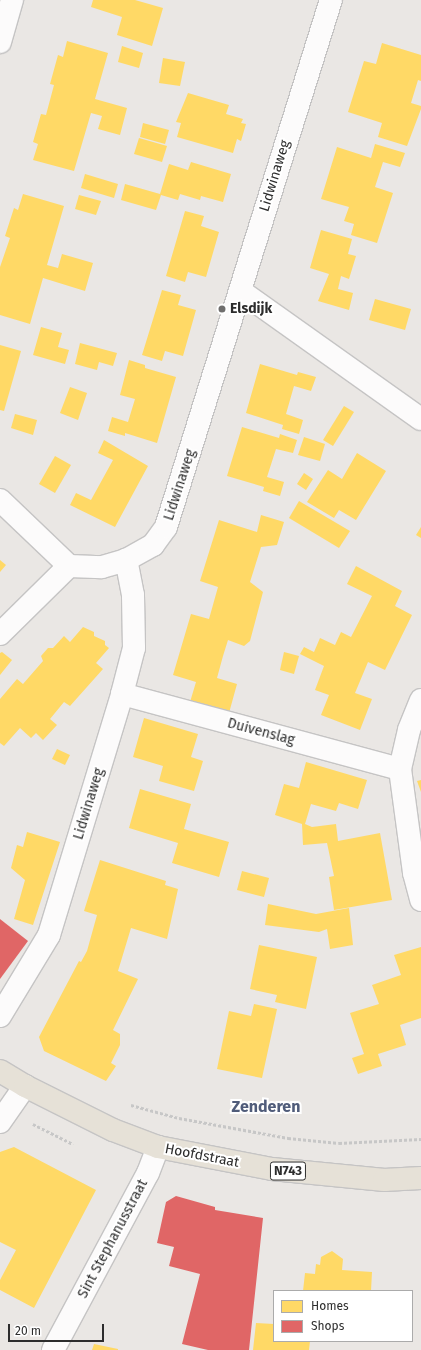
<!DOCTYPE html>
<html>
<head>
<meta charset="utf-8">
<style>
  body { margin:0 }
  #map { position:relative; width:421px; height:1350px; overflow:hidden; background:#eae7e4; font-family:"Fira Sans",sans-serif }
  div>[style] { position:absolute }
  .homes>* { inset:0; background:#ffd966 }
  .shops>* { inset:0; background:#e06666 }
  .path>* { height:2.5px; margin-top:-1.25px; transform-origin:0; background:repeating-linear-gradient(90deg,#c7c7c7 0 3px,transparent 0 5px) }
  .roads { filter:drop-shadow(1px 0 #c5c4c4) drop-shadow(-1px 0 #c5c4c4) drop-shadow(0 1px #c5c4c4) drop-shadow(0 -1px #c5c4c4) }
  .minor>* { height:22px; margin:-11px; padding:0 11px; transform-origin:11px; border-radius:11px; background:#fcfbfb }
  .major>* { height:22px; margin:-11px; padding:0 11px; transform-origin:11px; border-radius:11px; background:#e6e1d7 }
  .dots>* { width:11px; height:11px; translate:-50% -50%; box-sizing:border-box; border:2px solid #fff; border-radius:50% }
  span { translate:-50% -50%; white-space:nowrap; text-align:center; line-height:1.15; -webkit-text-stroke:4px #fff; paint-order:stroke }
  .shield-label span { padding:1px 3px; background:#fff; border:1px solid; border-radius:3px; -webkit-text-stroke-width:0 }
  .shield-label { font-size:13px; color:#2d2d2d; font-weight:700 }
  .street-label { font-size:14px; color:#2d2d2d }
  .poi-label { font-size:14px; color:#2d2d2d; font-weight:700 }
  .left { translate:0 -50%; text-align:left }
  .quarter-label { font-size:16px; color:#505c7a; font-weight:700 }
  .legend { position:absolute; left:273px; top:1290px; width:140px; height:52px; box-sizing:border-box; background:#fff; border:1px solid #ababab; margin:0; padding:5px 7px; list-style:none; font-size:12px; color:#2d2d2d }
  .legend li { display:flex; align-items:center; gap:8px; height:20px }
  .legend b { width:20px; border:1px solid #ababab }
  .scale { position:absolute; left:8px; top:1324px; width:96px; height:18px; box-sizing:border-box; border:2px solid #2d2d2d; border-top:0; padding-left:5px; font-size:12px; line-height:14px; white-space:nowrap; color:#2d2d2d; -webkit-text-stroke:3px #fff; paint-order:stroke }
</style>
</head>
<body>
<div id="map">
  <div class="homes">
    <i style="clip-path:polygon(93px 0,135px 0,163px 8px,152px 46px,117px 35px,122px 17px,91px 7px)"></i>
    <i style="clip-path:polygon(67px 41px,108px 53px,95px 99px,127px 108px,120px 135px,98px 129px,102px 116px,91px 113px,74px 171px,33px 160px,38px 144px,33px 142px,41px 114px,46px 115px,54px 85px,50px 84px,58px 55px,63px 57px)"></i>
    <i style="clip-path:polygon(382px 43px,421px 55px,421px 81px,418px 80px,411px 103px,421px 106px,421px 109px,407px 146px,378px 137px,382px 123px,348px 112px,364px 61px,376px 64px)"></i>
    <i style="clip-path:polygon(122px 46px,143px 53px,139px 68px,118px 62px)"></i>
    <i style="clip-path:polygon(163px 58px,185px 62px,180px 86px,159px 83px)"></i>
    <i style="clip-path:polygon(188px 93px,229px 105px,226px 114px,243px 119px,241px 123px,246px 124px,241px 141px,237px 139px,233px 153px,177px 137px,181px 123px,176px 122px)"></i>
    <i style="clip-path:polygon(143px 123px,169px 130px,165px 144px,140px 137px)"></i>
    <i style="clip-path:polygon(139px 138px,167px 146px,162px 162px,134px 154px)"></i>
    <i style="clip-path:polygon(375px 144px,405px 153px,400px 167px,383px 162px,375px 187px,393px 193px,377px 243px,351px 235px,354px 224px,344px 221px,349px 207px,321px 199px,337px 147px,371px 158px)"></i>
    <i style="clip-path:polygon(191px 162px,231px 174px,223px 202px,201px 196px,200px 200px,180px 194px,178px 200px,161px 195px,156px 210px,121px 200px,125px 184px,160px 194px,169px 164px,188px 170px)"></i>
    <i style="clip-path:polygon(85px 174px,118px 184px,114px 198px,81px 188px)"></i>
    <i style="clip-path:polygon(23px 194px,64px 206px,47px 265px,58px 268px,62px 254px,93px 263px,85px 291px,43px 278px,30px 324px,0 315px,0 267px,10px 238px,5px 236px,14px 208px,18px 210px)"></i>
    <i style="clip-path:polygon(79px 195px,101px 201px,96px 215px,75px 209px)"></i>
    <i style="clip-path:polygon(185px 211px,204px 216px,201px 226px,219px 232px,206px 277px,188px 272px,185px 282px,166px 276px)"></i>
    <i style="clip-path:polygon(321px 230px,352px 239px,348px 254px,356px 256px,349px 279px,341px 276px,338px 289px,353px 293px,349px 310px,318px 301px,329px 274px,310px 268px)"></i>
    <i style="clip-path:polygon(162px 290px,181px 295px,178px 305px,196px 310px,183px 356px,165px 351px,162px 361px,142px 355px)"></i>
    <i style="clip-path:polygon(375px 299px,411px 309px,405px 330px,369px 320px)"></i>
    <i style="clip-path:polygon(41px 327px,62px 333px,58px 347px,69px 350px,65px 364px,33px 355px)"></i>
    <i style="clip-path:polygon(80px 343px,117px 353px,113px 366px,99px 362px,97px 370px,75px 364px)"></i>
    <i style="clip-path:polygon(0 345px,21px 351px,4px 411px,0 410px)"></i>
    <i style="clip-path:polygon(129px 360px,145px 365px,145px 368px,176px 377px,157px 443px,125px 433px,125px 436px,108px 431px,112px 417px,128px 422px,135px 399px,120px 395px)"></i>
    <i style="clip-path:polygon(260px 364px,297px 375px,298px 372px,316px 377px,311px 391px,294px 386px,286px 414px,303px 420px,299px 434px,282px 429px,283px 425px,246px 413px)"></i>
    <i style="clip-path:polygon(70px 387px,87px 393px,78px 420px,60px 413px)"></i>
    <i style="clip-path:polygon(344px 406px,354px 412px,333px 446px,323px 440px)"></i>
    <i style="clip-path:polygon(15px 414px,37px 420px,33px 435px,11px 428px)"></i>
    <i style="clip-path:polygon(242px 427px,279px 438px,280px 434px,297px 440px,293px 453px,276px 449px,267px 477px,284px 482px,280px 496px,263px 491px,264px 487px,227px 476px)"></i>
    <i style="clip-path:polygon(304px 437px,325px 444px,320px 461px,298px 455px)"></i>
    <i style="clip-path:polygon(104px 440px,148px 466px,115px 527px,70px 505px,76px 493px,91px 500px,113px 460px,98px 453px)"></i>
    <i style="clip-path:polygon(357px 453px,386px 471px,356px 520px,339px 510px,334px 518px,307px 502px,328px 470px,342px 479px)"></i>
    <i style="clip-path:polygon(55px 456px,71px 465px,55px 493px,39px 484px)"></i>
    <i style="clip-path:polygon(304px 473px,313px 479px,306px 490px,297px 484px)"></i>
    <i style="clip-path:polygon(299px 501px,350px 531px,339px 548px,289px 518px)"></i>
    <i style="clip-path:polygon(261px 515px,284px 522px,277px 545px,261px 547px,250px 582px,263px 592px,250px 641px,244px 646px,228px 640px,223px 656px,217px 678px,237px 684px,229px 713px,190px 702px,196px 682px,173px 675px,191px 614px,209px 619px,218px 587px,200px 581px,219px 520px,257px 532px)"></i>
    <i style="clip-path:polygon(421px 527px,421px 538px,416px 535px)"></i>
    <i style="clip-path:polygon(0 560px,6px 565px,0 572px)"></i>
    <i style="clip-path:polygon(356px 566px,402px 591px,395px 606px,412px 615px,385px 670px,368px 662px,355px 693px,372px 699px,360px 730px,321px 715px,329px 695px,315px 690px,324px 666px,300px 654px,304px 647px,314px 652px,320px 638px,335px 645px,341px 632px,351px 637px,372px 596px,347px 584px)"></i>
    <i style="clip-path:polygon(83px 627px,94px 632px,94px 636px,105px 641px,105px 645px,109px 648px,96px 663px,103px 669px,70px 706px,64px 702px,50px 719px,57px 725px,43px 740px,36px 733px,31px 738px,20px 728px,4px 746px,0 743px,0 699px,17px 679px,23px 684px,43px 661px,41px 656px,48px 648px,53px 648px,64px 636px,70px 642px)"></i>
    <i style="clip-path:polygon(2px 652px,12px 660px,0 675px,0 653px)"></i>
    <i style="clip-path:polygon(284px 652px,299px 656px,294px 674px,280px 670px)"></i>
    <i style="clip-path:polygon(144px 718px,198px 734px,191px 757px,203px 761px,194px 791px,159px 781px,163px 766px,133px 757px)"></i>
    <i style="clip-path:polygon(57px 749px,70px 755px,65px 765px,52px 759px)"></i>
    <i style="clip-path:polygon(306px 762px,367px 780px,358px 809px,339px 803px,336px 811px,311px 804px,305px 824px,312px 827px,336px 824px,338px 841px,380px 833px,392px 900px,334px 910px,329px 877px,334px 876px,327px 843px,303px 845px,302px 824px,275px 815px,284px 784px,299px 788px)"></i>
    <i style="clip-path:polygon(421px 780px,421px 792px,417px 781px)"></i>
    <i style="clip-path:polygon(140px 789px,191px 804px,184px 829px,229px 842px,219px 877px,172px 863px,178px 843px,129px 828px)"></i>
    <i style="clip-path:polygon(27px 832px,60px 842px,33px 925px,14px 919px,25px 880px,11px 868px,17px 845px,23px 847px)"></i>
    <i style="clip-path:polygon(100px 860px,166px 881px,165px 885px,178px 889px,167px 939px,131px 928px,118px 971px,138px 979px,113px 1030px,120px 1034px,120px 1045px,111px 1063px,116px 1066px,106px 1081px,44px 1051px,39px 1037px,79px 961px,81px 962px,87px 951px,97px 915px,84px 911px)"></i>
    <i style="clip-path:polygon(242px 871px,269px 878px,264px 897px,237px 890px)"></i>
    <i style="clip-path:polygon(268px 904px,316px 914px,349px 908px,353px 945px,330px 949px,327px 929px,319px 932px,265px 925px)"></i>
    <i style="clip-path:polygon(259px 945px,317px 957px,306px 1009px,275px 1002px,277px 995px,250px 989px)"></i>
    <i style="clip-path:polygon(421px 947px,421px 1018px,400px 1025px,406px 1045px,378px 1054px,382px 1066px,358px 1074px,352px 1058px,364px 1054px,350px 1013px,379px 1004px,372px 985px,401px 975px,394px 955px)"></i>
    <i style="clip-path:polygon(254px 1004px,277px 1009px,262px 1078px,217px 1069px,229px 1011px,251px 1016px)"></i>
    <i style="clip-path:polygon(14px 1147px,96px 1190px,34px 1308px,0 1290px,0 1280px,16px 1250px,0 1242px,0 1152px)"></i>
    <i style="clip-path:polygon(332px 1251px,343px 1259px,342px 1270px,372px 1272px,371px 1291px,303px 1291px,305px 1273px,315px 1274px,316px 1264px,320px 1265px,321px 1257px)"></i>
    <i style="clip-path:polygon(256px 1323px,274px 1324px,274px 1341px,310px 1341px,309px 1350px,253px 1350px)"></i>
    <i style="clip-path:polygon(94px 1344px,118px 1349px,118px 1350px,92px 1350px)"></i>
  </div>
  <div class="shops">
    <i style="clip-path:polygon(0 919px,28px 941px,0 979px)"></i>
    <i style="clip-path:polygon(176px 1196px,215px 1207px,215px 1210px,263px 1218px,249px 1350px,208px 1350px,182px 1344px,200px 1274px,169px 1266px,174px 1247px,157px 1243px,166px 1202px)"></i>
  </div>
  <div class="path">
    <i style="left:131px;top:1105px;width:50px;rotate:15.2deg"></i>
    <i style="left:179px;top:1118px;width:111px;rotate:10.4deg"></i>
    <i style="left:288px;top:1138px;width:51px;rotate:5.6deg"></i>
    <i style="left:339px;top:1143px;width:82px;rotate:-2.8deg"></i>
    <i style="left:33px;top:1124px;width:45px;rotate:26.6deg"></i>
  </div>
  <div class="roads">
    <div class="minor">
      <i style="left:0;top:42px;width:44px;rotate:-74.1deg"></i>
      <i style="left:242px;top:292px;width:219px;rotate:35.4deg"></i>
      <i style="left:0;top:500px;width:95px;rotate:43.7deg"></i>
      <i style="left:69px;top:566px;width:33px;rotate:2deg"></i>
      <i style="left:102px;top:567px;width:25px;rotate:-16deg"></i>
      <i style="left:126px;top:560px;width:31px;rotate:-29deg"></i>
      <i style="left:153px;top:545px;width:22px;rotate:-54deg"></i>
      <i style="left:166px;top:527px;width:552px;rotate:-72.62deg"></i>
      <i style="left:0;top:634px;width:97px;rotate:-44.6deg"></i>
      <i style="left:122px;top:694px;width:288px;rotate:15.1deg"></i>
      <i style="left:421px;top:700px;width:32px;rotate:112deg"></i>
      <i style="left:409px;top:730px;width:40px;rotate:103deg"></i>
      <i style="left:400px;top:769px;width:105px;rotate:82.3deg"></i>
      <i style="left:414px;top:873px;width:28px;rotate:75deg"></i>
      <i style="left:0;top:1016px;width:95px;rotate:-58.8deg"></i>
      <i style="left:49px;top:935px;width:252px;rotate:-73.1deg"></i>
      <i style="left:122px;top:694px;width:48px;rotate:-75.4deg"></i>
      <i style="left:134px;top:648px;width:53px;rotate:-91.1deg"></i>
      <i style="left:133px;top:595px;width:36px;rotate:-101deg"></i>
      <i style="left:0;top:1122px;width:44px;rotate:-55.2deg"></i>
      <i style="left:53px;top:1350px;width:201px;rotate:-61.8deg"></i>
      <i style="left:148px;top:1173px;width:28px;rotate:-69deg"></i>
    </div>
    <div class="major">
      <i style="left:0;top:1071px;width:29px;rotate:31deg"></i>
      <i style="left:25px;top:1086px;width:98px;rotate:26.6deg"></i>
      <i style="left:113px;top:1130px;width:48px;rotate:20.7deg"></i>
      <i style="left:158px;top:1147px;width:116px;rotate:10.9deg"></i>
      <i style="left:272px;top:1169px;width:113px;rotate:5.6deg"></i>
      <i style="left:384px;top:1180px;width:37px;rotate:-3deg"></i>
    </div>
  </div>
  <div class="dots">
    <i style="left:222px;top:309px;background:#6f6e6d"></i>
  </div>
  <div class="shield-label">
    <span style="left:288px;top:1171px">N743</span>
  </div>
  <div class="street-label">
    <span style="left:275px;top:176px;rotate:-73deg">Lidwinaweg</span>
    <span style="left:180px;top:485px;rotate:-72deg">Lidwinaweg</span>
    <span style="left:261px;top:732px;rotate:15deg">Duivenslag</span>
    <span style="left:89px;top:804px;rotate:-73deg">Lidwinaweg</span>
    <span style="left:202px;top:1156px;rotate:11deg">Hoofdstraat</span>
    <span style="left:113px;top:1239px;rotate:-62deg">Sint Stephanusstraat</span>
  </div>
  <div class="poi-label">
    <span class="left" style="left:230px;top:309px">Elsdijk</span>
  </div>
  <div class="quarter-label">
    <span style="left:266px;top:1107px">Zenderen</span>
  </div>
  <ul class="legend">
  <li><b style="height:11px;background:#ffd966"></b>Homes</li>
  <li><b style="height:11px;background:#e06666"></b>Shops</li>
  </ul>
  <div class="scale">20 m</div>
</div>
</body>
</html>
